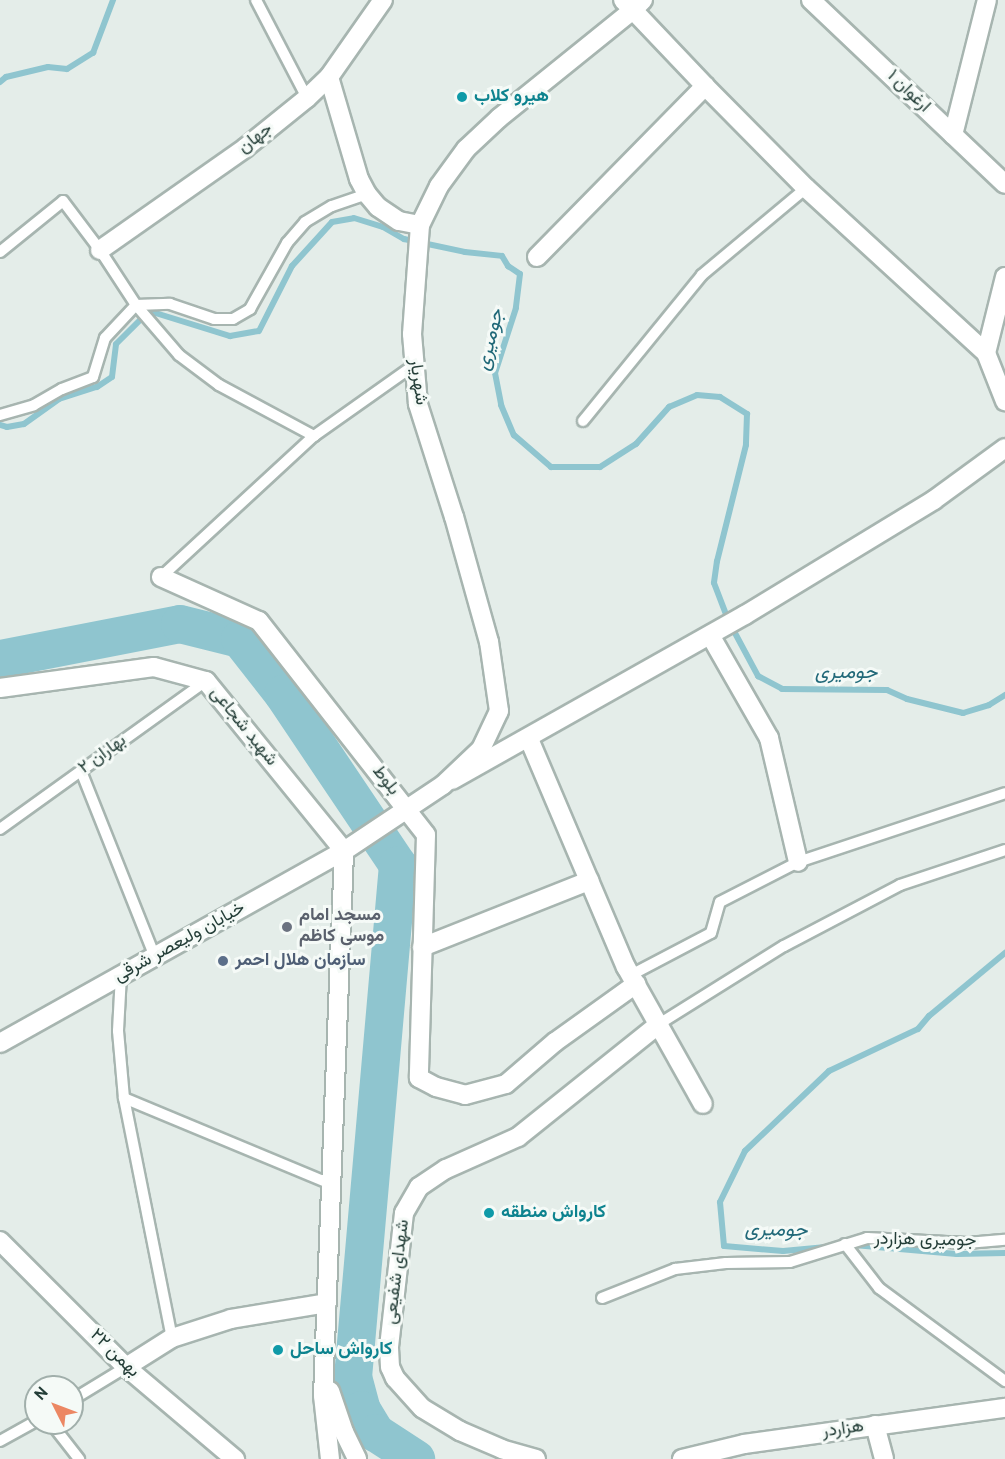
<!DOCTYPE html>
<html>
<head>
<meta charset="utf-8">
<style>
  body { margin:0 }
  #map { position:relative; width:1005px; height:1459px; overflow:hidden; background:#e4ede9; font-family:Overpass,Vazirmatn,sans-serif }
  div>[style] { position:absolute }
  .stream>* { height:6px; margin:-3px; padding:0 3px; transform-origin:3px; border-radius:3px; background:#8fc5cf }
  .river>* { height:38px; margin:-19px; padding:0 19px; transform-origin:19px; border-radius:19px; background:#8fc5cf }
  .roads { filter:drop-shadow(2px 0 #a7b5b0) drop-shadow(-2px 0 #a7b5b0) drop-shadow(0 2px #a7b5b0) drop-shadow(0 -2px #a7b5b0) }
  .lane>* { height:10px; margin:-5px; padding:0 5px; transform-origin:5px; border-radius:5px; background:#fff }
  .street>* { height:18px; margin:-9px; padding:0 9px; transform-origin:9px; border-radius:9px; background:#fff }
  .secondary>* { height:18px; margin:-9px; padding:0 9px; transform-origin:9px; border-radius:9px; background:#fff }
  .dots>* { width:16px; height:16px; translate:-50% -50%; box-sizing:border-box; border:3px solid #f5faf7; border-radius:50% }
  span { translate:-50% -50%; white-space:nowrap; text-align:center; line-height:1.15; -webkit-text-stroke:6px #f5faf7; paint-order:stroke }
  .street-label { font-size:18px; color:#243e38 }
  .culture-label { font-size:18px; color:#0d838f; font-weight:700 }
  .left { translate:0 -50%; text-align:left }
  .worship-label { font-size:18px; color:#5b616d; font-weight:700 }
  .service-label { font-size:18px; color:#4e5e75; font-weight:700 }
  .water-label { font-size:20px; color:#206878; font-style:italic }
  .north { position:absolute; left:24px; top:1375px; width:60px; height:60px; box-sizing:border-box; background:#f5faf7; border:2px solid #a1afab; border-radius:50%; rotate:312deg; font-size:16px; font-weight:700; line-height:24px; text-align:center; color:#243e38 }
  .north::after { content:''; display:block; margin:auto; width:21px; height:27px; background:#ec8763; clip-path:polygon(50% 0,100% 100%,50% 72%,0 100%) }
</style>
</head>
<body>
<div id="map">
  <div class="stream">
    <i style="left:0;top:82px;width:8px;rotate:-40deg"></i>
    <i style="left:6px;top:77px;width:43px;rotate:-13.4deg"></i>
    <i style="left:48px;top:67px;width:19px;rotate:6deg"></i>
    <i style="left:67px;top:69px;width:31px;rotate:-32deg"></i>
    <i style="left:93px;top:53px;width:57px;rotate:-69.3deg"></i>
    <i style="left:0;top:425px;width:7px;rotate:16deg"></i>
    <i style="left:7px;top:427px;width:17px;rotate:-10deg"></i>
    <i style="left:24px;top:424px;width:43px;rotate:-35.5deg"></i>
    <i style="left:59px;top:399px;width:40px;rotate:-18deg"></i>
    <i style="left:97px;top:387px;width:18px;rotate:-34deg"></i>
    <i style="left:112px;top:377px;width:33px;rotate:-83deg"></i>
    <i style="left:116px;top:344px;width:47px;rotate:-45deg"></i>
    <i style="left:149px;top:311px;width:85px;rotate:17.2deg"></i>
    <i style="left:230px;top:336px;width:29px;rotate:-10deg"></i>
    <i style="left:259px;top:331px;width:73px;rotate:-63.1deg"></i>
    <i style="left:292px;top:266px;width:59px;rotate:-47.7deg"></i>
    <i style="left:332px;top:222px;width:22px;rotate:-10deg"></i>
    <i style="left:354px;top:218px;width:30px;rotate:17deg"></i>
    <i style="left:383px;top:227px;width:24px;rotate:30deg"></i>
    <i style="left:404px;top:239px;width:62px;rotate:12deg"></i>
    <i style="left:465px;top:252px;width:37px;rotate:6deg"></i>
    <i style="left:502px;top:256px;width:12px;rotate:59deg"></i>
    <i style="left:508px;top:266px;width:14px;rotate:34deg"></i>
    <i style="left:520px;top:274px;width:34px;rotate:97deg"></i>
    <i style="left:516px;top:308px;width:68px;rotate:107.9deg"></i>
    <i style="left:495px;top:373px;width:33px;rotate:79deg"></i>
    <i style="left:501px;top:405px;width:33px;rotate:67deg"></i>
    <i style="left:514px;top:435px;width:49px;rotate:40.9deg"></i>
    <i style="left:551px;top:467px;width:49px"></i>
    <i style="left:600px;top:467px;width:43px;rotate:-32.6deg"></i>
    <i style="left:636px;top:444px;width:50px;rotate:-48.3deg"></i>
    <i style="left:669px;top:407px;width:30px;rotate:-23deg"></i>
    <i style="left:697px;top:395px;width:23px;rotate:5deg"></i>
    <i style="left:720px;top:397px;width:32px;rotate:32deg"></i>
    <i style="left:747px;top:414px;width:31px;rotate:92deg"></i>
    <i style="left:746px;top:445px;width:120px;rotate:104deg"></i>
    <i style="left:717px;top:561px;width:22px;rotate:98deg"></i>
    <i style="left:714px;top:583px;width:40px;rotate:69deg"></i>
    <i style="left:728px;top:620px;width:64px;rotate:61.8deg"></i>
    <i style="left:758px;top:676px;width:27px;rotate:28deg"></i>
    <i style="left:782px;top:689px;width:105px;rotate:0.5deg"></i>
    <i style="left:887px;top:690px;width:22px;rotate:24deg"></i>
    <i style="left:907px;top:699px;width:58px;rotate:14deg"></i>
    <i style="left:963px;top:713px;width:27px;rotate:-17deg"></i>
    <i style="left:989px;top:705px;width:19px;rotate:-32deg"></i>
    <i style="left:854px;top:1245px;width:103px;rotate:5deg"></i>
    <i style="left:957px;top:1254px;width:48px;rotate:-1.2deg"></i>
    <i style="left:826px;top:1247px;width:43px;rotate:174.7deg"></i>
    <i style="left:783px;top:1251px;width:59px;rotate:-175.2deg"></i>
    <i style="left:724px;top:1246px;width:44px;rotate:-95.2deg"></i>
    <i style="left:720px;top:1202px;width:57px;rotate:-63.9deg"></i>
    <i style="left:745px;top:1151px;width:116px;rotate:-43.6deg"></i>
    <i style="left:829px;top:1071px;width:98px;rotate:-25.3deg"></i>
    <i style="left:918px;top:1029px;width:17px;rotate:-50deg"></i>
    <i style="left:929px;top:1016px;width:99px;rotate:-39.7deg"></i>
  </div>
  <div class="river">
    <i style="left:0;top:659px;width:183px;rotate:-11deg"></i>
    <i style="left:180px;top:624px;width:62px;rotate:14deg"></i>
    <i style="left:240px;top:639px;width:70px;rotate:52deg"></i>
    <i style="left:283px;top:694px;width:206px;rotate:56.1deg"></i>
    <i style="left:398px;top:865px;width:514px;rotate:95.02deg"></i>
    <i style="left:353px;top:1377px;width:34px;rotate:75deg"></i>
    <i style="left:362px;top:1410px;width:27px;rotate:59deg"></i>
    <i style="left:376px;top:1433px;width:48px;rotate:33deg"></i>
  </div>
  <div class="roads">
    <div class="lane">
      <i style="left:256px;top:0;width:110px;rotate:62.5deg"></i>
      <i style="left:0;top:252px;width:81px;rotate:-39deg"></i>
      <i style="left:63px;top:201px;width:61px;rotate:52.9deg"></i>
      <i style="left:100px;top:250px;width:66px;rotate:56.8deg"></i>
      <i style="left:136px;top:305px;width:66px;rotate:49.3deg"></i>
      <i style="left:179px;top:355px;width:50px;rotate:36.9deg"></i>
      <i style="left:219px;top:385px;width:108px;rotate:28.2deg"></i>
      <i style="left:314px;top:436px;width:121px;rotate:-35.3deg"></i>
      <i style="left:0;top:415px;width:35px;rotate:-16deg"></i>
      <i style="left:34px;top:405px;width:32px;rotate:-30deg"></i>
      <i style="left:62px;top:389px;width:33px;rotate:-21deg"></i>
      <i style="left:93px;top:377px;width:41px;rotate:-72.9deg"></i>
      <i style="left:105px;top:338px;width:45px;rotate:-46.8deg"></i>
      <i style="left:136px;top:305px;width:34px;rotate:-2deg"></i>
      <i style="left:170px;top:304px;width:46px;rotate:18.8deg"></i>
      <i style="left:214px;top:319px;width:19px"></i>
      <i style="left:233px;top:319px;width:20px;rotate:-30deg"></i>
      <i style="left:250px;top:309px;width:76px;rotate:-60.7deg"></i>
      <i style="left:287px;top:243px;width:28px;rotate:-49deg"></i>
      <i style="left:305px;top:222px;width:31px;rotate:-31deg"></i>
      <i style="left:332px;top:206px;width:37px;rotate:-19deg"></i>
      <i style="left:583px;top:421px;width:188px;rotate:-50.8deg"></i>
      <i style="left:702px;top:275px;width:136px;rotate:-39.9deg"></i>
      <i style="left:161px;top:577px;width:208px;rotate:-42.7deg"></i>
      <i style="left:81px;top:771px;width:200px;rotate:68.3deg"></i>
      <i style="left:0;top:829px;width:254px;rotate:-35.7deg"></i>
      <i style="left:121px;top:975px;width:56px;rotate:93.1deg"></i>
      <i style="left:118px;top:1031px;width:67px;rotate:84.9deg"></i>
      <i style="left:124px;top:1098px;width:245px;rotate:78.7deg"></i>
      <i style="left:631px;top:975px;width:90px;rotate:-27.7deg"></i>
      <i style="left:711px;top:933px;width:32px;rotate:-74deg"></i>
      <i style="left:720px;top:902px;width:88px;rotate:-27.1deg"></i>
      <i style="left:798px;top:862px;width:218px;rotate:-18.4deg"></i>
      <i style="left:659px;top:1024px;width:147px;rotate:-32deg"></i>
      <i style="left:784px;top:946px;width:131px;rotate:-27.7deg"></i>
      <i style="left:900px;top:885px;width:111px;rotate:-18.4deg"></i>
      <i style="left:124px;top:1098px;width:224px;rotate:22.6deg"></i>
      <i style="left:845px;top:1244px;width:56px;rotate:52.3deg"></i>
      <i style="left:879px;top:1288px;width:157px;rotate:36.4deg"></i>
      <i style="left:602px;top:1298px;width:79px;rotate:-21.7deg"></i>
      <i style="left:675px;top:1269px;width:51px;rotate:-6.7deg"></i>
      <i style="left:726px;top:1263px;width:64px;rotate:-0.9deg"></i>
      <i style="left:790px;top:1262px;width:81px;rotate:-17.3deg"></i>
      <i style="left:867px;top:1238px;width:100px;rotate:2.9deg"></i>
      <i style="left:967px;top:1243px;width:38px;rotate:-5deg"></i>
      <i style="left:72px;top:1400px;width:63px;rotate:-31.4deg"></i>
      <i style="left:51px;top:1423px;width:46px;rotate:52.1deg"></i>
      <i style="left:0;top:1441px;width:41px;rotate:-29.1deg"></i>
    </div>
    <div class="street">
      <i style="left:643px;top:0;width:14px;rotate:135deg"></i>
      <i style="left:633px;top:10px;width:105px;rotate:46.5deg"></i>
      <i style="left:705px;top:86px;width:144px;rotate:45.3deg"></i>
      <i style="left:806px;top:188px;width:244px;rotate:42.5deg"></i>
      <i style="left:811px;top:0;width:267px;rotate:43.5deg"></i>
      <i style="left:329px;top:77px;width:106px;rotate:73.6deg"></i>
      <i style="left:359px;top:179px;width:17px;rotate:62deg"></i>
      <i style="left:367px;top:194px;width:17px;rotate:50deg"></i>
      <i style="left:378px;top:207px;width:25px;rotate:34deg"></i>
      <i style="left:399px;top:221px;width:21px;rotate:11deg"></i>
      <i style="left:953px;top:135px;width:139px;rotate:-75.9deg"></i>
      <i style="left:100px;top:250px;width:177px;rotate:-35.1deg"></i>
      <i style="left:245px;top:148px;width:80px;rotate:-38.9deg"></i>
      <i style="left:307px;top:98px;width:30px;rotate:-44deg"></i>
      <i style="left:329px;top:77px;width:94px;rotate:-55deg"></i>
      <i style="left:537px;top:257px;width:240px;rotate:-45.5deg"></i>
      <i style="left:1005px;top:277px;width:78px;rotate:104deg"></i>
      <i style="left:986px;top:353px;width:52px;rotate:68.4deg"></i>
      <i style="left:161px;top:577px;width:107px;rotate:24.2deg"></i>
      <i style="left:259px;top:621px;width:271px;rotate:52deg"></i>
      <i style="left:426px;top:835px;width:243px;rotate:91.7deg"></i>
      <i style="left:419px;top:1078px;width:19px;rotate:28deg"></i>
      <i style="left:436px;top:1087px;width:30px;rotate:15deg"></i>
      <i style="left:465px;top:1095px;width:42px;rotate:-15deg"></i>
      <i style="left:506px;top:1084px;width:65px;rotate:-40.6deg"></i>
      <i style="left:555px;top:1042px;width:100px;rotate:-35.6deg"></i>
      <i style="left:710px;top:635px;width:119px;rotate:60.2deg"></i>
      <i style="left:769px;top:738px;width:127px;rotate:76.8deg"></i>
      <i style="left:0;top:688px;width:155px;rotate:-7.8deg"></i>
      <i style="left:154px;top:667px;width:54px;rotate:15.1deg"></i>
      <i style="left:206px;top:681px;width:219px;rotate:50.9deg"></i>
      <i style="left:529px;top:739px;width:248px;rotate:67deg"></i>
      <i style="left:626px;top:967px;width:157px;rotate:60.7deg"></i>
      <i style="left:452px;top:780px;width:336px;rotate:-29.4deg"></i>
      <i style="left:745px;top:615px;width:221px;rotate:-31.3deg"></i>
      <i style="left:934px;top:500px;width:88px;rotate:-36.2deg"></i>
      <i style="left:422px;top:947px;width:180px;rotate:-21.6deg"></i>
      <i style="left:126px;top:1367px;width:54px;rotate:-32.2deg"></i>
      <i style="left:172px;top:1338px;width:62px;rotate:-17.9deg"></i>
      <i style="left:231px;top:1319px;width:97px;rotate:-9.5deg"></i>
      <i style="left:875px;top:1425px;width:35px;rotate:75deg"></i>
      <i style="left:536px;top:1459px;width:35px;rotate:-164deg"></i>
      <i style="left:502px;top:1449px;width:46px;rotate:-156.8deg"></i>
      <i style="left:460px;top:1431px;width:44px;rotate:-148.8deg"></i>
      <i style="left:422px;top:1408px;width:40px;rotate:-132deg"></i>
      <i style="left:395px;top:1378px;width:12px;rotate:-114deg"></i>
      <i style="left:390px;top:1367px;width:20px;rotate:-93deg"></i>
      <i style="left:389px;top:1347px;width:135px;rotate:-83.6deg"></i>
      <i style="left:404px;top:1213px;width:30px;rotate:-60deg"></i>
      <i style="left:419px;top:1187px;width:32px;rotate:-34deg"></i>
      <i style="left:446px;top:1169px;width:79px;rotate:-24deg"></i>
      <i style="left:518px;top:1137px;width:181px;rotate:-38.7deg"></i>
    </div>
    <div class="secondary">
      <i style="left:0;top:1043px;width:394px;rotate:-29.2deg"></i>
      <i style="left:344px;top:851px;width:119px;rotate:-33.7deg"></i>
      <i style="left:443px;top:785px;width:52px;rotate:-43.5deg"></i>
      <i style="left:481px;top:749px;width:42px;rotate:-64.7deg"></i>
      <i style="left:499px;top:711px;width:70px;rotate:-98.2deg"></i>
      <i style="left:489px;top:642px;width:130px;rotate:-105.6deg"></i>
      <i style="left:454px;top:517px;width:119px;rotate:-107.7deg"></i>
      <i style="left:418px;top:404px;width:70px;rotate:-94.9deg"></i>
      <i style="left:412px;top:334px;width:109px;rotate:-85.8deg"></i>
      <i style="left:420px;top:225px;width:43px;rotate:-64deg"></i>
      <i style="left:439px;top:186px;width:46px;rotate:-53.9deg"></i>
      <i style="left:466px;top:149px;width:45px;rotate:-43.2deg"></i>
      <i style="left:499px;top:118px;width:172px;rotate:-38.9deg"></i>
      <i style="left:633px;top:10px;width:14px;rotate:-135deg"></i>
      <i style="left:0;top:1241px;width:178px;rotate:45deg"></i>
      <i style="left:126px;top:1367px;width:143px;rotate:40.2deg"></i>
      <i style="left:330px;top:1391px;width:43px;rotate:71.1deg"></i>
      <i style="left:344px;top:1432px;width:30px;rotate:64deg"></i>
      <i style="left:330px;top:1459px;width:63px;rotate:-96.3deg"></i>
      <i style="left:323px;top:1396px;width:545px;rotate:-87.79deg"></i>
      <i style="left:682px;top:1459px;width:64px;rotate:-13.6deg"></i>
      <i style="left:744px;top:1444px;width:263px;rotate:-7.9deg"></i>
    </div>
  </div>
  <div class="dots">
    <i style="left:462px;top:97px;background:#0f9aa8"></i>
    <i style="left:287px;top:927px;background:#6b7280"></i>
    <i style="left:223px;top:961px;background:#5c6f8a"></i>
    <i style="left:489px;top:1213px;background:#0f9aa8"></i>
    <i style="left:278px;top:1350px;background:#0f9aa8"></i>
  </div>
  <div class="street-label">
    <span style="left:908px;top:92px;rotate:44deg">ارغوان ۱</span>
    <span style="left:256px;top:139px;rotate:-38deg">جهان</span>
    <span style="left:417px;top:382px;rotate:82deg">شهریار</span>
    <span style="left:243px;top:727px;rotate:51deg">شهید شجاعی</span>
    <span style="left:103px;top:755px;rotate:-36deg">بهاران ۲</span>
    <span style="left:385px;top:781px;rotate:52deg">بلوط</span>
    <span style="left:180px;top:943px;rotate:-29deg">خیابان ولیعصر شرقی</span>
    <span style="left:925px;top:1241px;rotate:1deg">جومیری هزاردر</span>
    <span style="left:398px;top:1272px;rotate:-83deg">شهدای شفیعی</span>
    <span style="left:114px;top:1354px;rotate:44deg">۲۲ بهمن</span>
    <span style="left:843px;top:1430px;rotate:-8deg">هزاردر</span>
  </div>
  <div class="culture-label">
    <span class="left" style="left:474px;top:97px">هیرو کلاب</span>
    <span class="left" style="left:501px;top:1213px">کارواش منطقه</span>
    <span class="left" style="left:290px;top:1350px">کارواش ساحل</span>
  </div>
  <div class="worship-label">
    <span class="left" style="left:299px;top:927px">مسجد امام<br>موسی کاظم</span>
  </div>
  <div class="service-label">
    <span class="left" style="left:235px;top:961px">سازمان هلال احمر</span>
  </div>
  <div class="water-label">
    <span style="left:491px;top:340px;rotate:-76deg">جومیری</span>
    <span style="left:846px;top:673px">جومیری</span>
    <span style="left:776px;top:1231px;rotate:1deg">جومیری</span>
  </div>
  <div class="north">N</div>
</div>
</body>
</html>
